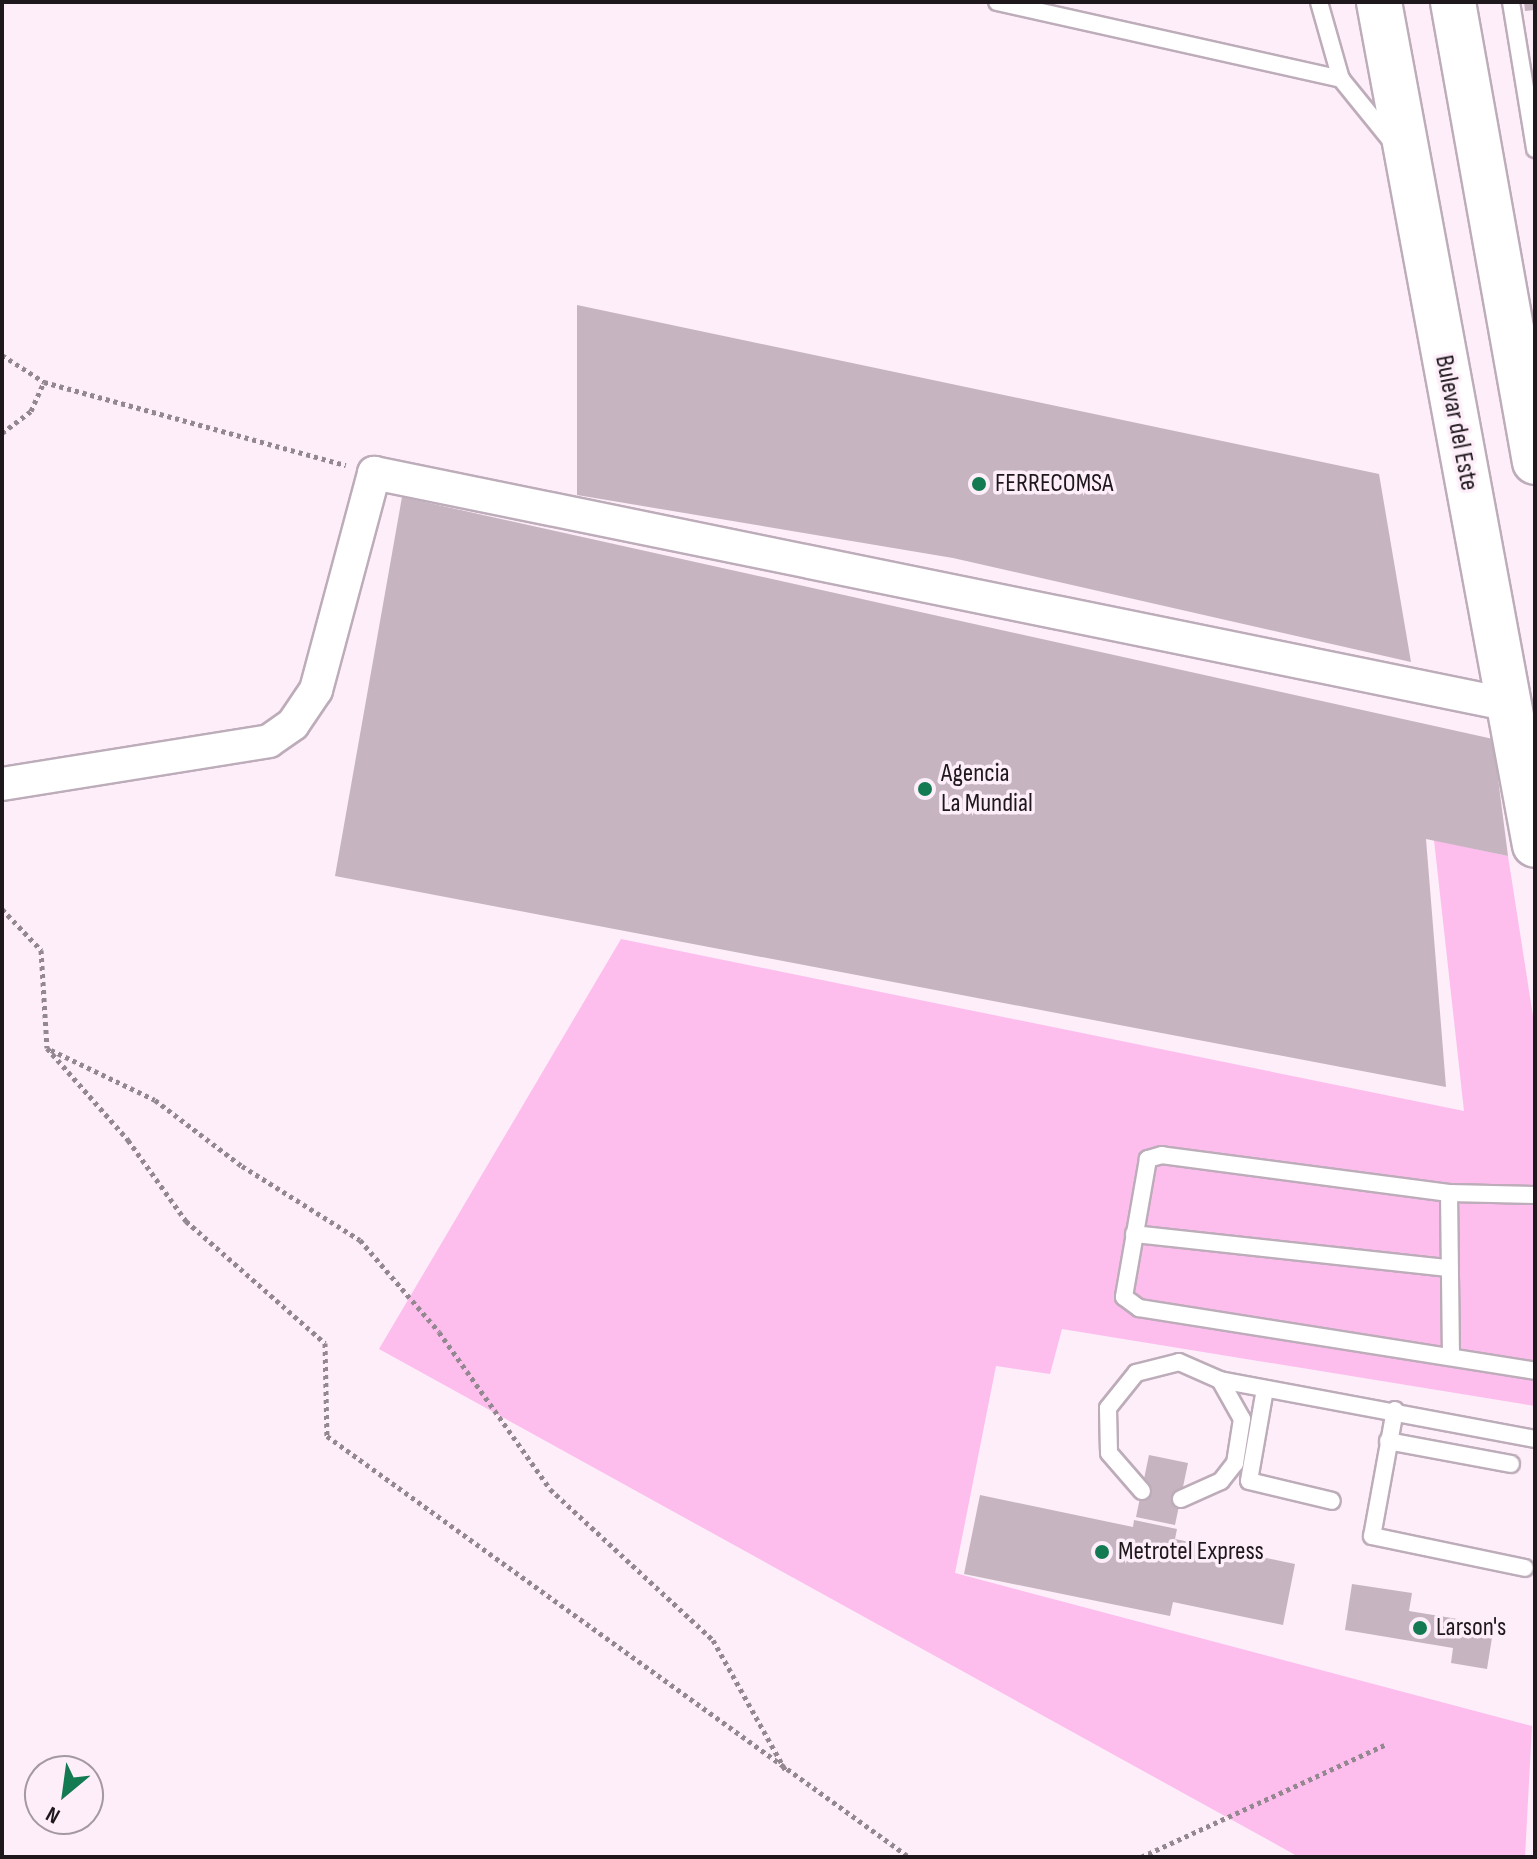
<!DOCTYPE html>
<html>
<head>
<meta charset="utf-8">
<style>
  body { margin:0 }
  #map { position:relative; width:1537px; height:1859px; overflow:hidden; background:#fdeef9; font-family:"Sofia Sans Condensed",sans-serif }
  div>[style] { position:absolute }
  .green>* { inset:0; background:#fdbeee }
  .building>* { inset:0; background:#c6b4c1 }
  .path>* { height:5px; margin-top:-2.5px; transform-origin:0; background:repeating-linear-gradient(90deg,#938890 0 4px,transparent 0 8px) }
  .roads { filter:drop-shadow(2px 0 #bdacb9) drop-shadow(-2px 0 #bdacb9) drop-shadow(0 2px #bdacb9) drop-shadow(0 -2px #bdacb9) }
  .service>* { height:16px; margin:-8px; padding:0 8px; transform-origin:8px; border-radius:8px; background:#fff }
  .minor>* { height:32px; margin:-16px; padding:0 16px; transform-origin:16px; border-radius:16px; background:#fff }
  .trunk>* { height:44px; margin:-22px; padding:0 22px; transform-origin:22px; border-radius:22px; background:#fff }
  .dots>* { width:22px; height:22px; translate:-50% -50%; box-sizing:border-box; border:4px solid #fdeef9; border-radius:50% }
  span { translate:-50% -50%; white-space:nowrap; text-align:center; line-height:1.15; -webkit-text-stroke:7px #fdeef9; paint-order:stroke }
  .street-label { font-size:26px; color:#1e181c }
  .poi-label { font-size:26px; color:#1e181c }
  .left { translate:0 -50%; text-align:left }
  .frame { position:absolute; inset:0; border:4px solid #1e181c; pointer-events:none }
  .north { position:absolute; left:24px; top:1755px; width:80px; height:80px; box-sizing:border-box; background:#fdeef9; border:2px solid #a498a1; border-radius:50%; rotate:209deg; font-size:22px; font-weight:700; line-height:32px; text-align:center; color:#1e181c }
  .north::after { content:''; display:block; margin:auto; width:28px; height:36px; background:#147a52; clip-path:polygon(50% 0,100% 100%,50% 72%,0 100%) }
</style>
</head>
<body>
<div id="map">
  <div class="green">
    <i style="clip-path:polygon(1434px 840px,1508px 856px,1535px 1029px,1535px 1406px,1062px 1329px,1050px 1374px,996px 1366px,955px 1573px,1532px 1726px,1525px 1857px,1299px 1857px,379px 1349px,621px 939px,1464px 1111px)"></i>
  </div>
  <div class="building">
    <i style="clip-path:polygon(1524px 2px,1535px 2px,1535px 10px,1525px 11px)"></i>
    <i style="clip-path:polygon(577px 305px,1379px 474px,1411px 662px,953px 558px,577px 495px)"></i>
    <i style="clip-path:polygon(402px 497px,1493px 739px,1508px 856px,1426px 839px,1446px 1087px,335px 876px)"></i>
    <i style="clip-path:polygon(1149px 1455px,1188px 1463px,1175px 1525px,1136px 1517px)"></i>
    <i style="clip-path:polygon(980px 1495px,1133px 1527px,1134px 1520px,1177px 1529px,1175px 1539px,1295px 1564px,1283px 1625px,1173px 1602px,1170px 1616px,964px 1574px)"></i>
    <i style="clip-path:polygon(1352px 1584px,1412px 1593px,1409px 1611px,1494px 1625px,1487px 1669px,1451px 1663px,1453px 1648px,1345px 1630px)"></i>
  </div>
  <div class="path">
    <i style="left:2px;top:355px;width:50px;rotate:32.7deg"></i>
    <i style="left:44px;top:382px;width:313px;rotate:15.4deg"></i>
    <i style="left:2px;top:433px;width:36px;rotate:-37deg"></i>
    <i style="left:31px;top:411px;width:32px;rotate:-66deg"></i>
    <i style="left:2px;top:909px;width:57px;rotate:46.4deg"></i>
    <i style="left:41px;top:950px;width:98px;rotate:86.5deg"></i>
    <i style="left:47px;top:1048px;width:123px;rotate:48.6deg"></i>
    <i style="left:128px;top:1140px;width:100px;rotate:54.4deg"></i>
    <i style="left:186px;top:1221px;width:185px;rotate:41.3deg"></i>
    <i style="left:325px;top:1343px;width:93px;rotate:88.8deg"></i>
    <i style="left:327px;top:1436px;width:718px;rotate:35.88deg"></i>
    <i style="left:51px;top:1050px;width:115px;rotate:25.7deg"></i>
    <i style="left:155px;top:1100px;width:109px;rotate:37.2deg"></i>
    <i style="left:242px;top:1166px;width:139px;rotate:32.1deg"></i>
    <i style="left:360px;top:1240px;width:121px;rotate:49.3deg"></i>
    <i style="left:439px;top:1332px;width:192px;rotate:54.7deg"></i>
    <i style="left:550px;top:1489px;width:222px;rotate:42.8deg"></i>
    <i style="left:713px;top:1640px;width:150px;rotate:60.9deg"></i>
    <i style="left:1141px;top:1857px;width:268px;rotate:-24.7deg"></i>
  </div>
  <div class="roads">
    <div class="service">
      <i style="left:997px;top:2px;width:353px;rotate:12.6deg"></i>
      <i style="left:1319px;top:2px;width:80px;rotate:74.1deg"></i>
      <i style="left:1341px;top:79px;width:82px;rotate:50.9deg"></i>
      <i style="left:1511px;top:2px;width:149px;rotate:80.7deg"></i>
      <i style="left:1449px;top:1193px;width:164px;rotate:89.3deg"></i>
      <i style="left:1535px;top:1195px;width:86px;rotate:-178.7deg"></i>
      <i style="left:1449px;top:1193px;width:290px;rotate:-172.5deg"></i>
      <i style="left:1162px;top:1155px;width:15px;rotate:164deg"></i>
      <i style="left:1148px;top:1159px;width:140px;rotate:99.9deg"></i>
      <i style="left:1124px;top:1297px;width:19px;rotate:36deg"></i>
      <i style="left:1139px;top:1308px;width:401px;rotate:9deg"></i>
      <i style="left:1134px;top:1234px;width:315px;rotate:6.2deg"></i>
      <i style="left:1220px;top:1380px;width:320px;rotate:10.6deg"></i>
      <i style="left:1265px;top:1389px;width:93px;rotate:99.9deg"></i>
      <i style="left:1249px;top:1481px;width:85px;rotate:13.5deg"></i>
      <i style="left:1395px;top:1410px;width:128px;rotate:100.3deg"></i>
      <i style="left:1372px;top:1536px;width:156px;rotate:11.8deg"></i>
      <i style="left:1388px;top:1441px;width:125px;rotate:10.6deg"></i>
      <i style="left:1142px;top:1491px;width:50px;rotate:-131deg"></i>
      <i style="left:1109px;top:1453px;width:45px;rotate:-91.3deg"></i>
      <i style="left:1108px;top:1408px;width:45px;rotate:-51.3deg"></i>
      <i style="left:1136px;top:1373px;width:44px;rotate:-14.3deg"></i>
      <i style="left:1179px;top:1362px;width:45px;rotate:23.7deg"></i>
      <i style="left:1220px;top:1380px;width:45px;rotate:60.6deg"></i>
      <i style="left:1242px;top:1419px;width:45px;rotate:99deg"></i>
      <i style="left:1235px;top:1463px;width:23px;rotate:128deg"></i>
      <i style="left:1221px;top:1481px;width:44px;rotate:155.8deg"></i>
    </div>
    <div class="minor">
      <i style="left:2px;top:784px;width:270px;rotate:-9.1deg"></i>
      <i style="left:269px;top:741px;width:29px;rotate:-35deg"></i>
      <i style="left:293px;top:724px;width:41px;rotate:-55.9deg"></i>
      <i style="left:316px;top:690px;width:225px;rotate:-75deg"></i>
      <i style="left:374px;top:473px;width:1159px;rotate:11.54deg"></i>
    </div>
    <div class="trunk">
      <i style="left:1379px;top:2px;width:857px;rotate:79.52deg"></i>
      <i style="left:1453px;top:2px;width:467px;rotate:79.9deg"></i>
    </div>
  </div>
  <div class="dots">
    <i style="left:979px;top:484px;background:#147a52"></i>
    <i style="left:925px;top:789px;background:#147a52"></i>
    <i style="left:1102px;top:1552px;background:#147a52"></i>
    <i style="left:1420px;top:1628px;background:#147a52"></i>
  </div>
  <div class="street-label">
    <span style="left:1456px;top:423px;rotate:79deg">Bulevar del Este</span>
  </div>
  <div class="poi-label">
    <span class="left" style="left:995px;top:484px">FERRECOMSA</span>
    <span class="left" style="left:941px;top:789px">Agencia<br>La Mundial</span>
    <span class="left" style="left:1118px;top:1552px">Metrotel Express</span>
    <span class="left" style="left:1436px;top:1628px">Larson's</span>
  </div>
  <div class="frame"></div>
  <div class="north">N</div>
</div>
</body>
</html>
